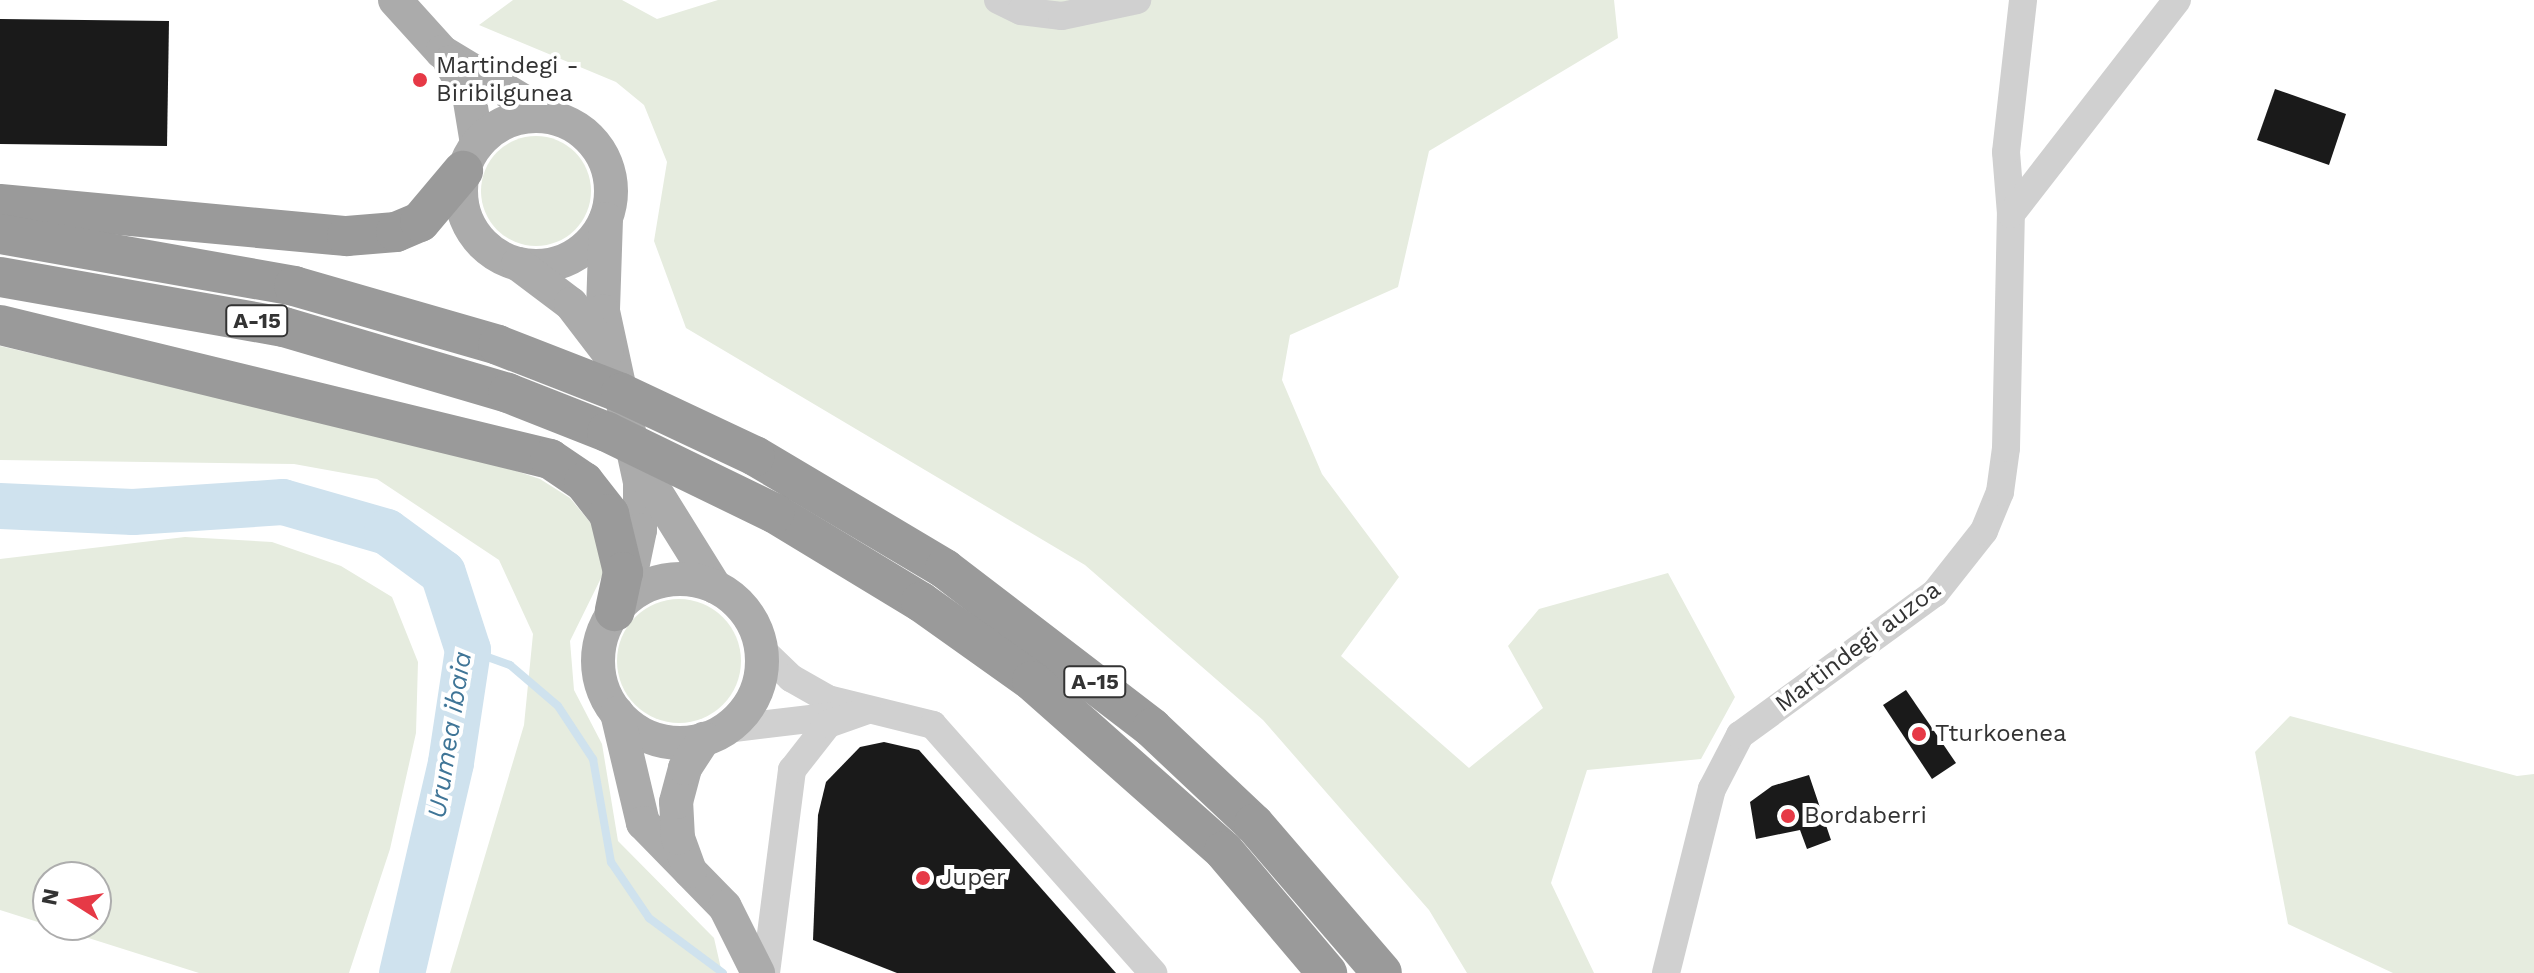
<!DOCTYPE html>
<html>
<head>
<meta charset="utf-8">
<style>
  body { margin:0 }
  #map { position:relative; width:2534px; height:973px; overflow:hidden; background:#fff; font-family:"Work Sans",sans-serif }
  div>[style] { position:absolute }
  .green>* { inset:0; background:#e6ecdf }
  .round { border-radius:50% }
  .stream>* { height:8px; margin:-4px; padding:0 4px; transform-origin:4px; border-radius:4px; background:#cfe2ee }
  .river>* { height:46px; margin:-23px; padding:0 23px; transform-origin:23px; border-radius:23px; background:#cfe2ee }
  .building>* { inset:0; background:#1a1a1a }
  .minor>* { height:28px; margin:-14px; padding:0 14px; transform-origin:14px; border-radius:14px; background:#d0d0d0 }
  .major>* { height:34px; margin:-17px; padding:0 17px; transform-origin:17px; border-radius:17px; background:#ababab }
  .major>.ring { margin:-17px; padding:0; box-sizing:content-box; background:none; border:34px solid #ababab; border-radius:50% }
  .highway>* { height:40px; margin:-20px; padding:0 20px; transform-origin:20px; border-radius:20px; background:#9a9a9a }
  .highway-bridge>* { height:40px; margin:-20px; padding:0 20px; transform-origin:20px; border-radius:20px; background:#9a9a9a }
  .dots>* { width:22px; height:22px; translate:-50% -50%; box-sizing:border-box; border:4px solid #fff; border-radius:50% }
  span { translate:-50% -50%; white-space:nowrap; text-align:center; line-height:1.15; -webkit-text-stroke:8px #fff; paint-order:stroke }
  .shield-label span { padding:2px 6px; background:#fff; border:2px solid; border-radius:6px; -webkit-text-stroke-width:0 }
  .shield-label { font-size:22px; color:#333; font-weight:700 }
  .poi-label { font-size:24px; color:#333 }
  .left { translate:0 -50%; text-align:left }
  .street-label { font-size:24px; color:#333 }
  .water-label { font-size:26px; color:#3f7597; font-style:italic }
  .north { position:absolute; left:32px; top:861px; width:80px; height:80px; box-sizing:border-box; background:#fff; border:2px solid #adadad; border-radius:50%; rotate:281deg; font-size:22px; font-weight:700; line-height:32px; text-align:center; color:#333 }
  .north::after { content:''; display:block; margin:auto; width:28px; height:36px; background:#e63946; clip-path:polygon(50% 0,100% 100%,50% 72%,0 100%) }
</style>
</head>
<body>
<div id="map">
  <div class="green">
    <i style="clip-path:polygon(513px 0,622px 0,657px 19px,718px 0,1614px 0,1618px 38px,1429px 151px,1398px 287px,1290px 335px,1282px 380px,1322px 474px,1399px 577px,1341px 656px,1469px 768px,1543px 708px,1508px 646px,1539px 609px,1668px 573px,1735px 697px,1701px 759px,1587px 770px,1551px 883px,1594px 973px,1467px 973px,1429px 910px,1263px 720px,1085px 565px,686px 328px,654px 241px,667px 162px,644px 105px,616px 82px,479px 25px)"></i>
    <i class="round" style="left:481px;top:136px;width:110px;height:110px"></i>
    <i style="clip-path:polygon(0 346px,474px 457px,540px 479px,570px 498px,599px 533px,604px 572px,570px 641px,574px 690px,602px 744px,618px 841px,714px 938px,722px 973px,450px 973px,524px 725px,533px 634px,499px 560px,377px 479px,294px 464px,0 460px)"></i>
    <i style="clip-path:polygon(evenodd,185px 537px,272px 542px,341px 566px,392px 597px,418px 662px,416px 733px,390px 849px,349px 973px,199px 973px,0 910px,0 559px,185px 537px,48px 877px,96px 877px,96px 925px,48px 925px,48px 877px)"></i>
    <i class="round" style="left:617px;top:599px;width:124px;height:124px"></i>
    <i style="clip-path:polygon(2290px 716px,2517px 776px,2534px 774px,2534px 973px,2393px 973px,2288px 924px,2255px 752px)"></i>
  </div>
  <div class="stream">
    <i style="left:468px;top:650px;width:45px;rotate:19.7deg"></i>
    <i style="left:510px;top:665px;width:63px;rotate:40.5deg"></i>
    <i style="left:558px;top:706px;width:64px;rotate:56.6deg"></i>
    <i style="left:593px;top:759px;width:105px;rotate:80.1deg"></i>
    <i style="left:611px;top:862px;width:68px;rotate:55.8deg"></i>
    <i style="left:649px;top:918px;width:92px;rotate:36.6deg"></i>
  </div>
  <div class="river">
    <i style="left:0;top:506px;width:133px;rotate:2.6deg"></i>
    <i style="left:133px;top:512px;width:150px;rotate:-3.8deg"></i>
    <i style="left:283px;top:502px;width:108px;rotate:16.1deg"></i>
    <i style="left:387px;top:532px;width:69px;rotate:36.2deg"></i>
    <i style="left:443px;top:573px;width:81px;rotate:72deg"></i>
    <i style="left:468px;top:650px;width:114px;rotate:98.6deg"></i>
    <i style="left:451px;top:763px;width:216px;rotate:103.1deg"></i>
  </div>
  <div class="building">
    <i style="clip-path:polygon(0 19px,169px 21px,167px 146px,0 144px)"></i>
    <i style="clip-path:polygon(2275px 89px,2346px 114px,2329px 165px,2257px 140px)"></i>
    <i style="clip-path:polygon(1906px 690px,1956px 763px,1932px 779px,1883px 705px)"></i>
    <i style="clip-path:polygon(884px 742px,919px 750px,1116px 973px,897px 973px,813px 940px,818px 815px,826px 782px,860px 747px)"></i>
    <i style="clip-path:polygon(1809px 775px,1831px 840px,1807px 849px,1800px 830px,1756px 839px,1750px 802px,1772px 786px)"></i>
  </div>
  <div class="minor">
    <i style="left:998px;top:0;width:25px;rotate:26deg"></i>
    <i style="left:1021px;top:11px;width:41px;rotate:7deg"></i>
    <i style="left:1062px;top:16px;width:77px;rotate:-12deg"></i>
    <i style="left:2011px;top:214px;width:62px;rotate:-94.6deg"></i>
    <i style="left:2006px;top:152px;width:153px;rotate:-83.6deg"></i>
    <i style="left:761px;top:649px;width:42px;rotate:44deg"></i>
    <i style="left:791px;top:678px;width:43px;rotate:29.6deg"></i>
    <i style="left:828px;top:699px;width:108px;rotate:13.9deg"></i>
    <i style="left:933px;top:725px;width:332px;rotate:48.4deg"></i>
    <i style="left:726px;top:729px;width:119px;rotate:-6.8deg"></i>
    <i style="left:766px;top:973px;width:205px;rotate:-82.7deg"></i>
    <i style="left:792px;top:770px;width:58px;rotate:-52deg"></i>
    <i style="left:828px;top:724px;width:42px;rotate:-19.3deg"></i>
    <i style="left:1666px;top:973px;width:190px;rotate:-76deg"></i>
    <i style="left:1712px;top:789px;width:61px;rotate:-62.6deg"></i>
    <i style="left:1740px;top:735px;width:241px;rotate:-36.1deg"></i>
    <i style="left:1935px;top:593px;width:79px;rotate:-51.7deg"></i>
    <i style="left:1984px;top:531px;width:42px;rotate:-67.7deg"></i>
    <i style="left:2000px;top:492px;width:44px;rotate:-82.2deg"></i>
    <i style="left:2006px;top:448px;width:234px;rotate:-88.8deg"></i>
    <i style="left:2011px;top:214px;width:271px;rotate:-52.2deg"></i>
  </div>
  <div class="major">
    <i style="left:395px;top:0;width:70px;rotate:47.9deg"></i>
    <i style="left:442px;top:52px;width:124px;rotate:31.1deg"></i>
    <i style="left:450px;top:62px;width:38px;rotate:60deg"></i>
    <i style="left:469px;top:95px;width:50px;rotate:80.7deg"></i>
    <i class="ring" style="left:461px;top:116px;width:116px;height:116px"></i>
    <i style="left:606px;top:219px;width:92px;rotate:91.9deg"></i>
    <i style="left:603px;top:311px;width:175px;rotate:77.8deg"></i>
    <i style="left:640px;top:482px;width:48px;rotate:90deg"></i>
    <i style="left:640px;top:530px;width:63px;rotate:101.8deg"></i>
    <i style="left:518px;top:264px;width:66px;rotate:37deg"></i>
    <i style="left:571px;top:304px;width:59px;rotate:52.5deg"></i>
    <i style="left:644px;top:473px;width:134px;rotate:58.1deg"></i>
    <i class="ring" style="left:598px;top:579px;width:130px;height:130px"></i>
    <i style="left:617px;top:713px;width:113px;rotate:76.7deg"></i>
    <i style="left:643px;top:823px;width:117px;rotate:45.7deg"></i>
    <i style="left:725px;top:907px;width:74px;rotate:63.4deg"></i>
    <i style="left:690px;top:871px;width:35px;rotate:-110deg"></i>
    <i style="left:678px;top:838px;width:36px;rotate:-93deg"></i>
    <i style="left:676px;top:802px;width:35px;rotate:-75deg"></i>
    <i style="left:685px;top:768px;width:35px;rotate:-57deg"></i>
  </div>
  <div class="highway">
    <i style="left:0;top:204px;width:348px;rotate:5.3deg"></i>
    <i style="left:347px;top:236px;width:49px;rotate:-4.7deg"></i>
    <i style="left:396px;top:232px;width:26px;rotate:-23deg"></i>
    <i style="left:420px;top:222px;width:67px;rotate:-49.9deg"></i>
    <i style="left:0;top:234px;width:299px;rotate:10deg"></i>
    <i style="left:294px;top:286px;width:212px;rotate:16.1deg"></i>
    <i style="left:0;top:277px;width:288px;rotate:10deg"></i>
    <i style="left:284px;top:327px;width:234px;rotate:16.4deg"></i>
    <i style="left:0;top:325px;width:566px;rotate:13.69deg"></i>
    <i style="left:550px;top:459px;width:41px;rotate:34.1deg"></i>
    <i style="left:584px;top:482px;width:41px;rotate:52deg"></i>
    <i style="left:609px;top:514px;width:60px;rotate:76.4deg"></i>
    <i style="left:623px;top:572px;width:40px;rotate:102deg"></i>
    <i style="left:755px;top:456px;width:221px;rotate:30.7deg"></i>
    <i style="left:945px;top:569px;width:261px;rotate:37.5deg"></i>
    <i style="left:1152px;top:728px;width:140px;rotate:43.3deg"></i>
    <i style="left:1254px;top:824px;width:196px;rotate:49.3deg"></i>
    <i style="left:774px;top:513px;width:172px;rotate:31.2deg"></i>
    <i style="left:921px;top:602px;width:136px;rotate:35.4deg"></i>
    <i style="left:1032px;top:681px;width:256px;rotate:41.5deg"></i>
    <i style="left:1224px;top:851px;width:160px;rotate:49.8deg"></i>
  </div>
  <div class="highway-bridge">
    <i style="left:498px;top:345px;width:132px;rotate:21.3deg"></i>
    <i style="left:621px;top:393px;width:148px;rotate:25.2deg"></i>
    <i style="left:508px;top:393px;width:106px;rotate:21.5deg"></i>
    <i style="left:607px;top:432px;width:186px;rotate:25.9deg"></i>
  </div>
  <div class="dots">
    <i style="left:420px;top:80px;background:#e63946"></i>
    <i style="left:1919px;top:734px;background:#e63946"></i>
    <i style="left:1788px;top:816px;background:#e63946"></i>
    <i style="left:923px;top:878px;background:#e63946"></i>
  </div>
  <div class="shield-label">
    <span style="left:257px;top:321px">A-15</span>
    <span style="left:1095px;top:682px">A-15</span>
  </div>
  <div class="poi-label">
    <span class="left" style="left:436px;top:80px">Martindegi -<br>Biribilgunea</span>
    <span class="left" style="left:1935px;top:734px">Tturkoenea</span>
    <span class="left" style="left:1804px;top:816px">Bordaberri</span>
    <span class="left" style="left:939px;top:878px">Juper</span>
  </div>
  <div class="street-label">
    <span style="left:1858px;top:647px;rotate:-37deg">Martindegi auzoa</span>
  </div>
  <div class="water-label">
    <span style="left:450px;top:735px;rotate:-81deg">Urumea ibaia</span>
  </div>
  <div class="north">N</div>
</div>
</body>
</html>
